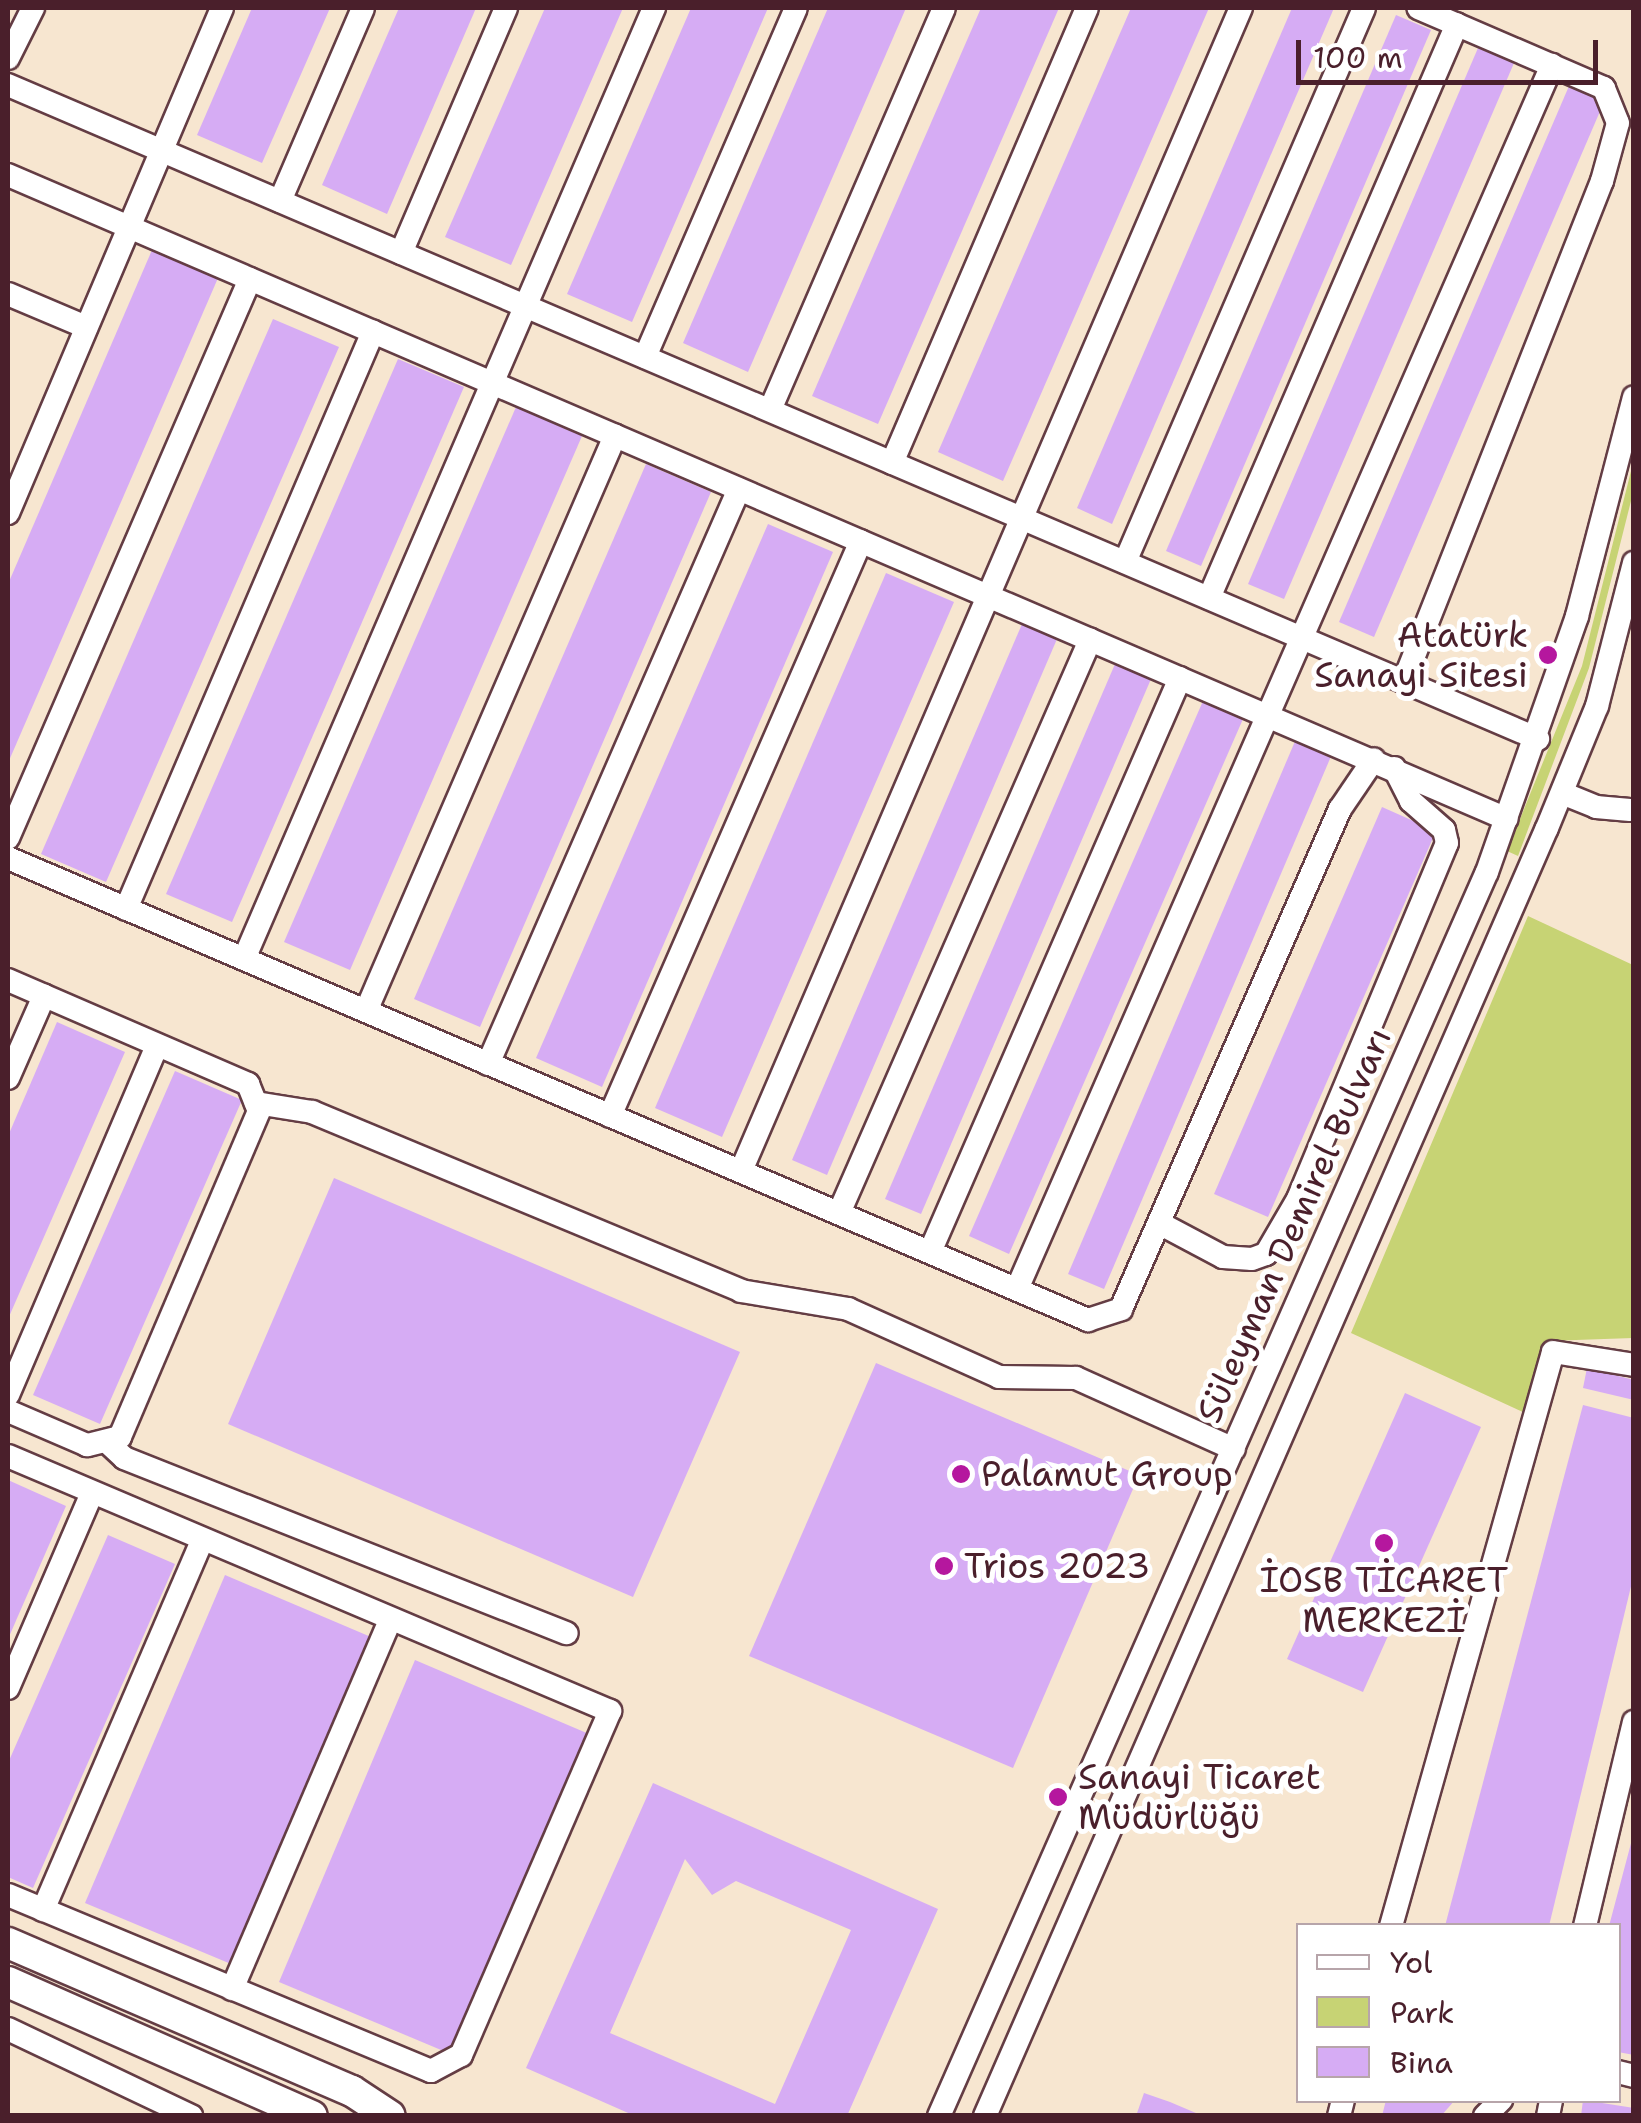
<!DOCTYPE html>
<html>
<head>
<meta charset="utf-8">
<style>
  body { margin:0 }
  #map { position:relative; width:1641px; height:2123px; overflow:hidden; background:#f7e6d0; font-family:"Shantell Sans",sans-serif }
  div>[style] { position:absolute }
  .green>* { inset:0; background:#c7d374 }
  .building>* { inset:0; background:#d6acf4 }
  .roads { filter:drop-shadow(2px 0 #643d44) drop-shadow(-2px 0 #643d44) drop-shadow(0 2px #643d44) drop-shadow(0 -2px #643d44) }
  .minor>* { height:22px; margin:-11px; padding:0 11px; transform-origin:11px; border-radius:11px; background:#fff }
  .major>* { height:30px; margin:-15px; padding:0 15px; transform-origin:15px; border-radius:15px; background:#fff }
  .dots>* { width:28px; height:28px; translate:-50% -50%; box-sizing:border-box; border:5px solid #fff; border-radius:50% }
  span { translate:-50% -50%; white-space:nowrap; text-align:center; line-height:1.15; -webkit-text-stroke:10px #fff; paint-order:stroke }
  .poi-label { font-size:35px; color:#4a1f2b }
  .right { translate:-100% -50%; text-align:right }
  .left { translate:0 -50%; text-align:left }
  .street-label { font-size:35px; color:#4a1f2b }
  .frame { position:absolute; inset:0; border:10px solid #4a1f2b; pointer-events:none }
  .legend { position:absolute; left:1296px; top:1923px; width:325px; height:180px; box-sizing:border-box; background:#fff; border:2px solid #b7a5aa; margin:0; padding:12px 18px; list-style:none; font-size:30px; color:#4a1f2b }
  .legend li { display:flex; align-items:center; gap:20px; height:50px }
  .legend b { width:50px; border:2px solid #b7a5aa }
  .scale { position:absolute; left:1296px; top:40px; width:302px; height:45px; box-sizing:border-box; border:5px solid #4a1f2b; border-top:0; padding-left:12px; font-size:30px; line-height:35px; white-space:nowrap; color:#4a1f2b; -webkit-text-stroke:8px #fff; paint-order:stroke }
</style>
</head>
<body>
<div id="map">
  <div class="green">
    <i style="clip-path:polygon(1633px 463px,1633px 493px,1589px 668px,1518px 856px,1507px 851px,1582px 666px)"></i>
    <i style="clip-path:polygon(1528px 916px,1633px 965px,1633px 1338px,1547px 1341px,1525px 1413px,1351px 1333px)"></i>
  </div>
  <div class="building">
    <i style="clip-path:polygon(252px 8px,330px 8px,262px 163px,197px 135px)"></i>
    <i style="clip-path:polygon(399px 8px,476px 8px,387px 214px,322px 185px)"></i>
    <i style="clip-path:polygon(545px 8px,623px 8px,511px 265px,445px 237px)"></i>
    <i style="clip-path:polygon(691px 8px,768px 8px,632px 322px,567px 294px)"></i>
    <i style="clip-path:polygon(828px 8px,906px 8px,748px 372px,683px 343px)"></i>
    <i style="clip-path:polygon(981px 8px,1059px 8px,878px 424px,812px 396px)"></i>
    <i style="clip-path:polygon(1131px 8px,1209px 8px,1003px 481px,938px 452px)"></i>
    <i style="clip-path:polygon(1292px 8px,1334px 8px,1112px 524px,1077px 508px)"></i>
    <i style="clip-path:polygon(1396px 15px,1431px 30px,1201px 566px,1166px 551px)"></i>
    <i style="clip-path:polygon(1478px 48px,1514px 63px,1284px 599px,1248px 584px)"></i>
    <i style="clip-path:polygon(1569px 86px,1604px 102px,1374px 637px,1339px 622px)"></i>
    <i style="clip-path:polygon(152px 250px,218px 278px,8px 763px,8px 584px)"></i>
    <i style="clip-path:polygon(273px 319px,339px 347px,106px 882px,41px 854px)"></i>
    <i style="clip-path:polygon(398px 359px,464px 387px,232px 922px,166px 894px)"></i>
    <i style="clip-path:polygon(516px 407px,582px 436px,350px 970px,284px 942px)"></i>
    <i style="clip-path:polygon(646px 464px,711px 492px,480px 1027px,414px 999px)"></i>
    <i style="clip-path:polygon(768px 524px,833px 552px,602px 1087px,536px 1058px)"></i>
    <i style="clip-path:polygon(886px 573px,954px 602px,722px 1137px,655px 1108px)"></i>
    <i style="clip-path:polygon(1022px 624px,1057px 639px,827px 1175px,792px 1160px)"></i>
    <i style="clip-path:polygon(1115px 664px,1151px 679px,921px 1214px,885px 1199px)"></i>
    <i style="clip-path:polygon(1203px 701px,1243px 719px,1009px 1254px,969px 1236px)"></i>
    <i style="clip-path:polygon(1296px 739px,1332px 754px,1104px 1289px,1068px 1274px)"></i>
    <i style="clip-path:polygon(1382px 807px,1436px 831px,1268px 1217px,1214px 1194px)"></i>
    <i style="clip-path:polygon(57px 1022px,125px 1052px,8px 1319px,8px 1136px)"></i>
    <i style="clip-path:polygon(175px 1071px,242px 1100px,100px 1424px,33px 1395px)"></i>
    <i style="clip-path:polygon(334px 1178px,740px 1352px,633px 1597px,228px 1424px)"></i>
    <i style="clip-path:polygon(876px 1363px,1139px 1475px,1013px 1768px,749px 1656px)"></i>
    <i style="clip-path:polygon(1587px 1368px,1634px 1380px,1634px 1400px,1583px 1388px)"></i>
    <i style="clip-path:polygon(1405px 1393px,1481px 1427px,1363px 1692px,1287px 1659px)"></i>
    <i style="clip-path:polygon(1583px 1405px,1634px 1418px,1634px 1574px,1549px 1926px,1445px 1926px)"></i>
    <i style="clip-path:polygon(8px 1480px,66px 1506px,8px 1639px)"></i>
    <i style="clip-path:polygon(108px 1535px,175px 1564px,33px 1888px,8px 1877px,8px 1763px)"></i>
    <i style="clip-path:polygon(225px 1575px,371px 1637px,231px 1964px,85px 1903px)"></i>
    <i style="clip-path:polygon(415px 1660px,589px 1734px,453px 2055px,279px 1982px)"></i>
    <i style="clip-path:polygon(evenodd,653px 1783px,938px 1909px,847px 2116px,635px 2116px,526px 2068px,653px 1783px,685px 1859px,712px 1895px,736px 1881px,851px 1930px,775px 2104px,610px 2033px,685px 1859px)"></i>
    <i style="clip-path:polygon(1634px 1832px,1634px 2055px,1618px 2052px,1618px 1926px,1609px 1926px)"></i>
    <i style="clip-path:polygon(1144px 2093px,1170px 2102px,1203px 2116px,1136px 2116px)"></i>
    <i style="clip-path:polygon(1386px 2100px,1455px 2100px,1441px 2116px,1382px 2116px)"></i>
    <i style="clip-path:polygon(1583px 2100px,1634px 2108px,1634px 2116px,1581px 2116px)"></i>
  </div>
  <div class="roads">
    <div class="minor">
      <i style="left:8px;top:58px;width:56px;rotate:-63.4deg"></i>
      <i style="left:8px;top:85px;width:1664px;rotate:23.14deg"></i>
      <i style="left:8px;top:175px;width:1631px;rotate:23.25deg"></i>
      <i style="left:280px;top:201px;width:210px;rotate:-66.7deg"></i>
      <i style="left:401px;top:253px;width:267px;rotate:-66.8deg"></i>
      <i style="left:8px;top:294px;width:85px;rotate:22.9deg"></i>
      <i style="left:645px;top:357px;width:380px;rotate:-66.6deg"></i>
      <i style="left:770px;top:410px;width:438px;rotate:-66.6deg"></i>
      <i style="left:892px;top:463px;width:495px;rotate:-66.8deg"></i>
      <i style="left:8px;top:513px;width:548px;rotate:-67.03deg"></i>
      <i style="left:1125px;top:562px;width:603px;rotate:-66.66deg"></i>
      <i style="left:1209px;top:598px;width:625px;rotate:-66.63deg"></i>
      <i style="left:1404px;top:681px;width:538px;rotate:-68.4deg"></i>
      <i style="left:1602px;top:181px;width:60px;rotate:-74.6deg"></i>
      <i style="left:1618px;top:123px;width:38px;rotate:-112deg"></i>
      <i style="left:1604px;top:88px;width:202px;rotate:-156.7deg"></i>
      <i style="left:1562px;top:793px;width:37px;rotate:22deg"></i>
      <i style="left:1596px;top:807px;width:34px;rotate:5deg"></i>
      <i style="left:8px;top:838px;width:609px;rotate:-66.59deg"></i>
      <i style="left:8px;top:858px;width:1175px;rotate:23.16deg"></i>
      <i style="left:1088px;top:1320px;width:35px;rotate:-18deg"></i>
      <i style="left:1121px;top:1309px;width:546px;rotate:-66.35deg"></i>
      <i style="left:1340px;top:809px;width:60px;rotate:-55.8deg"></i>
      <i style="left:126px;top:909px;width:628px;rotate:-66.83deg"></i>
      <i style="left:244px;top:959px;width:1036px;rotate:-66.68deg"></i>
      <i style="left:8px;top:980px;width:262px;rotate:23.4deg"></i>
      <i style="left:248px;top:1084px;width:29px;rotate:68deg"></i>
      <i style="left:259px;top:1111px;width:354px;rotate:113.1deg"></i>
      <i style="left:120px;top:1437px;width:34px;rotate:166deg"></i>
      <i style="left:87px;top:1445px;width:86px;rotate:-156.7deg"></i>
      <i style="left:366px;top:1011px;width:627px;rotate:-66.59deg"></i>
      <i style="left:488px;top:1064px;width:627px;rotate:-66.42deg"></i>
      <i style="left:8px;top:1078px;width:90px;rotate:-66.3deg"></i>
      <i style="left:256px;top:1103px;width:57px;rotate:9.1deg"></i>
      <i style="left:312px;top:1112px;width:465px;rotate:22.6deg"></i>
      <i style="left:741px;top:1291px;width:109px;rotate:9.5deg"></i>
      <i style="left:848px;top:1309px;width:166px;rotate:24.2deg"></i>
      <i style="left:999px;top:1377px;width:77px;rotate:0.7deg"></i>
      <i style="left:1076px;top:1378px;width:173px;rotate:24.2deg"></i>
      <i style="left:610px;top:1116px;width:627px;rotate:-66.42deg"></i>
      <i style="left:741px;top:1171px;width:1266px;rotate:-66.74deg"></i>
      <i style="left:839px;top:1213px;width:626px;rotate:-66.34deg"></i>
      <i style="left:1159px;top:1223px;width:72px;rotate:28deg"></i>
      <i style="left:1223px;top:1257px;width:29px;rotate:4deg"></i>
      <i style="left:1252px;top:1259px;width:15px;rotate:-20deg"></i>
      <i style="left:1266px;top:1254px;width:64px;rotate:-59.8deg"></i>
      <i style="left:1298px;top:1199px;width:386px;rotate:-67.3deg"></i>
      <i style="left:1447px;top:843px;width:13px;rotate:-103deg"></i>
      <i style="left:1444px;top:830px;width:44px;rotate:-138.7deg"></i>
      <i style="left:1411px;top:801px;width:37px;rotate:-117deg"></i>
      <i style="left:930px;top:1252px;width:626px;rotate:-66.46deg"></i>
      <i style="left:1017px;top:1289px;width:1336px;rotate:-66.39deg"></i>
      <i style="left:8px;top:1395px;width:380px;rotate:-66.9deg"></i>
      <i style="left:106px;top:1441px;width:25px;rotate:43deg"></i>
      <i style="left:124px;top:1458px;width:476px;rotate:21.6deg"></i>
      <i style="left:8px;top:1456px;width:654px;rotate:22.96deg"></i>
      <i style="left:610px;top:1711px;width:375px;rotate:113.4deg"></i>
      <i style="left:461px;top:2055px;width:34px;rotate:152deg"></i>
      <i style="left:431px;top:2071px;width:458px;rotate:-157.4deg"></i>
      <i style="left:8px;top:1688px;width:212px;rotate:-66.7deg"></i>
      <i style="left:43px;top:1910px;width:403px;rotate:-66.7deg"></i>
      <i style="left:1391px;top:1926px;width:596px;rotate:-74.24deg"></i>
      <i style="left:1553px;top:1352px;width:82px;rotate:9.1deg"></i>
      <i style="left:1585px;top:1926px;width:210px;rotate:-76.5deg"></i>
      <i style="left:232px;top:1989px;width:401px;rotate:-66.8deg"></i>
      <i style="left:8px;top:2029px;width:203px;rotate:25.4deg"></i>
      <i style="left:1618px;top:2072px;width:16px;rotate:14deg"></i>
      <i style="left:939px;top:2116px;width:1359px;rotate:-66.23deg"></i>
      <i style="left:1487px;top:872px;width:271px;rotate:-70.6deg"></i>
      <i style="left:1577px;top:616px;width:226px;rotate:-75.4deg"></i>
      <i style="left:985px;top:2116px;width:1405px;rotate:-66.43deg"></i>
      <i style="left:1547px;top:828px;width:132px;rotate:-67.7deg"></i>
      <i style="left:1597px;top:706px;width:148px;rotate:-75.5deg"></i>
      <i style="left:1339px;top:2116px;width:16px;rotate:-76deg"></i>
      <i style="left:1485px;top:2116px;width:23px;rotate:-45deg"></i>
      <i style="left:1548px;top:2116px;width:16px;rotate:-79deg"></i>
    </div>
    <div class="major">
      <i style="left:8px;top:1943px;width:374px;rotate:23.3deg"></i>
      <i style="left:352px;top:2091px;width:45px;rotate:33.3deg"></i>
      <i style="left:8px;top:1982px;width:332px;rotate:23.8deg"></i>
    </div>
  </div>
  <div class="dots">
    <i style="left:1548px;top:655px;background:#b5179e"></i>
    <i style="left:961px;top:1474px;background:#b5179e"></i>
    <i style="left:1384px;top:1543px;background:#b5179e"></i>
    <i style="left:944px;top:1566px;background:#b5179e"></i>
    <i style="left:1058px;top:1797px;background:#b5179e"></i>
  </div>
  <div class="poi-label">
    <span class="right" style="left:1528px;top:655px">Atatürk<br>Sanayi Sitesi</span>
    <span class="left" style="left:981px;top:1474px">Palamut Group</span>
    <span class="left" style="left:964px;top:1566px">Trios 2023</span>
    <span style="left:1384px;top:1600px">İOSB TİCARET<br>MERKEZİ</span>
    <span class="left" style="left:1078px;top:1797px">Sanayi Ticaret<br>Müdürlüğü</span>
  </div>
  <div class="street-label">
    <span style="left:1294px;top:1225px;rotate:-66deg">Süleyman Demirel Bulvarı</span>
  </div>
  <div class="frame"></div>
  <ul class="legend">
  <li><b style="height:12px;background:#fff"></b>Yol</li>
  <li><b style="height:28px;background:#c7d374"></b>Park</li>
  <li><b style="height:28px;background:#d6acf4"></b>Bina</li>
  </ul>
  <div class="scale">100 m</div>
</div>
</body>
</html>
